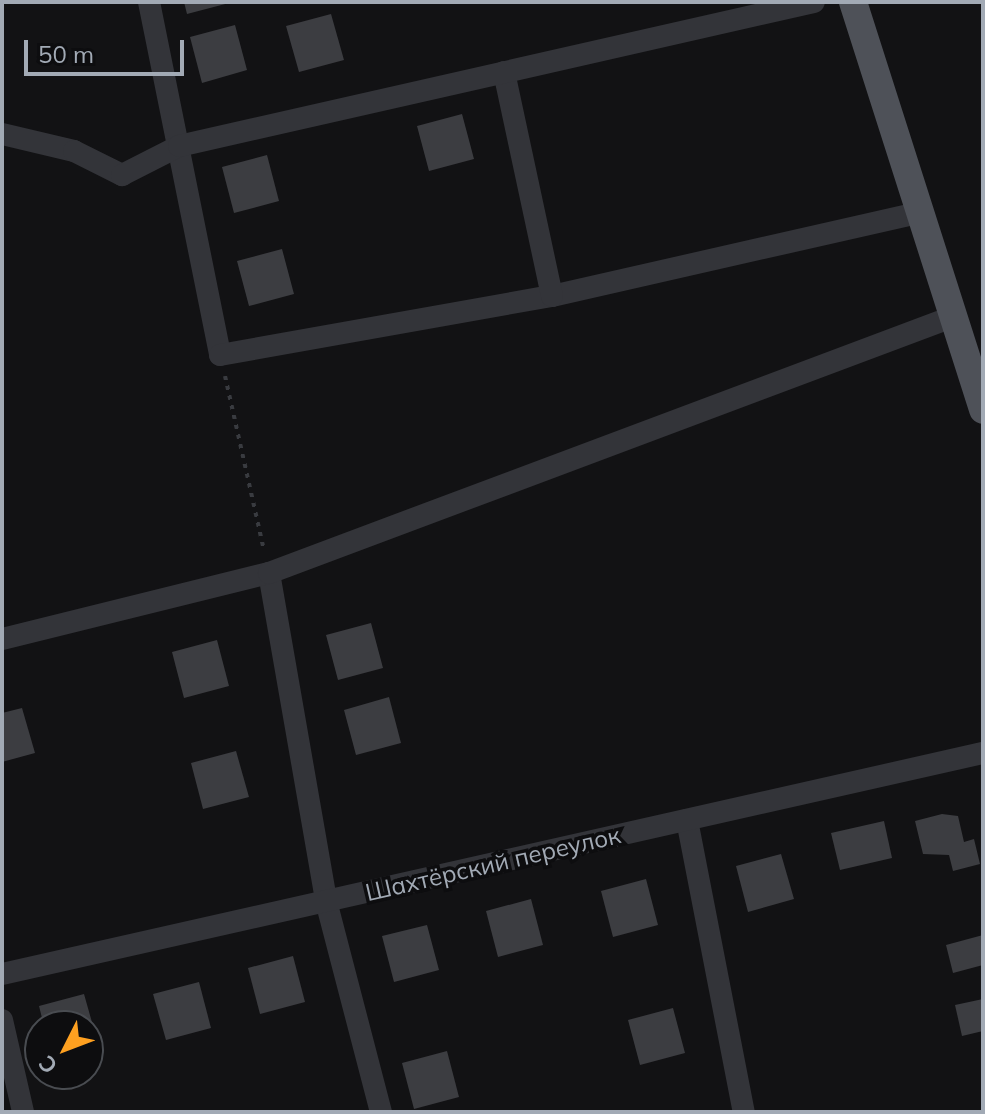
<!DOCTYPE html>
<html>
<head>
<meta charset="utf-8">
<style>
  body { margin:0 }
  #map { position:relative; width:985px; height:1114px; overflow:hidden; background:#121214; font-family:Mulish,sans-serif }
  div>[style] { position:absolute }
  .building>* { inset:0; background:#3c3d41 }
  .path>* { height:4px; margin-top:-2px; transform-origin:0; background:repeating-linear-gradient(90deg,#393b40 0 4px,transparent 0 10px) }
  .minor>* { height:22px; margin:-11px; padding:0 11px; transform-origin:11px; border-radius:11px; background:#333439 }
  .major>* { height:28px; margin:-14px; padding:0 14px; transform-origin:14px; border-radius:14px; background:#4e5158 }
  span { translate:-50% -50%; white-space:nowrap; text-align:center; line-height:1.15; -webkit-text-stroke:7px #0d0d0f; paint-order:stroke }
  .street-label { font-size:24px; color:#a2aab5 }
  .frame { position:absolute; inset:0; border:4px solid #a2aab5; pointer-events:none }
  .north { position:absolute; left:24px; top:1010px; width:80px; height:80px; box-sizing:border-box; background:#0d0d0f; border:2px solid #494c51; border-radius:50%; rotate:228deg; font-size:22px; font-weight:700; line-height:32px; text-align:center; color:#a2aab5 }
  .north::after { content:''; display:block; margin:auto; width:28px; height:36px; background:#fea020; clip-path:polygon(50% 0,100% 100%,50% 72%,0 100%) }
  .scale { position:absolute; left:24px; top:40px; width:160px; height:36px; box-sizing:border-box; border:4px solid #a2aab5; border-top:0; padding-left:10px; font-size:24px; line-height:28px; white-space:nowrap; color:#a2aab5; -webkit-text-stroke:6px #0d0d0f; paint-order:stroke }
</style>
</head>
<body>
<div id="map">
  <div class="building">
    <i style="clip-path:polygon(184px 2px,229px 2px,229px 3px,187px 14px)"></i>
    <i style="clip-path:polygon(331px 14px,344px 60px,299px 72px,286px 26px)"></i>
    <i style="clip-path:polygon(235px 25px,247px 70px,202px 83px,190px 37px)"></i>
    <i style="clip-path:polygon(462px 114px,474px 159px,429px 171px,417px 126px)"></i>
    <i style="clip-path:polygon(267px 155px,279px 201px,234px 213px,222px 167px)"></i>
    <i style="clip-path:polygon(282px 249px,294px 294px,249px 306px,237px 261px)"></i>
    <i style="clip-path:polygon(371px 623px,383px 668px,338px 680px,326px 635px)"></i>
    <i style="clip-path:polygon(217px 640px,229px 686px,184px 698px,172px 652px)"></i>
    <i style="clip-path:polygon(389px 697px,401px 743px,356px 755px,344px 710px)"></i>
    <i style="clip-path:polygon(22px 708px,35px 753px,2px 762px,2px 713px)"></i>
    <i style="clip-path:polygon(236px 751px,249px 797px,203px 809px,191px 763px)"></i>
    <i style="clip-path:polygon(942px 814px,958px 816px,964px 842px,974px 839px,980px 864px,953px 871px,949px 855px,923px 854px,915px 821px)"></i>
    <i style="clip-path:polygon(884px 821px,892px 858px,840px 870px,831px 833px)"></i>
    <i style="clip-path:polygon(781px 854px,794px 899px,748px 912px,736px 866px)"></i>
    <i style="clip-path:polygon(646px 879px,658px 925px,613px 937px,601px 891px)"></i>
    <i style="clip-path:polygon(531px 899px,543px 945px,498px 957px,486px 911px)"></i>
    <i style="clip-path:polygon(427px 925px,439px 970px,394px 982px,382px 936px)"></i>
    <i style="clip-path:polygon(983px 935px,983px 965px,953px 973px,946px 945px)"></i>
    <i style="clip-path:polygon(293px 956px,305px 1002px,260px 1014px,248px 968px)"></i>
    <i style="clip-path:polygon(199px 982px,211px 1028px,166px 1040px,153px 994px)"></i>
    <i style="clip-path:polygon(84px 994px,97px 1040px,88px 1042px,88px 1026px,44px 1026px,39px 1006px)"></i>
    <i style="clip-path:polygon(983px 999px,983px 1031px,962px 1036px,955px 1005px)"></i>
    <i style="clip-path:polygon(673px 1008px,685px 1053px,640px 1065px,628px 1020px)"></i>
    <i style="clip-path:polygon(447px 1051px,459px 1097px,414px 1109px,402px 1063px)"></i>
  </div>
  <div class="path">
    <i style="left:225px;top:376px;width:179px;rotate:77.4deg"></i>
  </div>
  <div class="minor">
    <i style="left:149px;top:2px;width:360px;rotate:78.6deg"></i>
    <i style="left:220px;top:355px;width:337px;rotate:-10.1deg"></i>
    <i style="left:552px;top:296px;width:375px;rotate:-12.8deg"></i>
    <i style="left:504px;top:72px;width:229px;rotate:77.9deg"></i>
    <i style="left:2px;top:134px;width:74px;rotate:13.3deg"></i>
    <i style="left:74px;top:151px;width:54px;rotate:26.6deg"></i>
    <i style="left:122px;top:175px;width:64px;rotate:-27deg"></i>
    <i style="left:179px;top:146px;width:651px;rotate:-12.78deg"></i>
    <i style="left:269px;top:573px;width:333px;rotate:80.1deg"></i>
    <i style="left:326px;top:901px;width:218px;rotate:75.4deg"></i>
    <i style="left:2px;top:639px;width:275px;rotate:-13.9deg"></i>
    <i style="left:269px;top:573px;width:729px;rotate:-20.55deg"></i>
    <i style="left:687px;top:820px;width:298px;rotate:79deg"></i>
    <i style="left:2px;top:974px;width:1006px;rotate:-12.7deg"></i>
    <i style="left:2px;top:1020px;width:94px;rotate:77.1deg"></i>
  </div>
  <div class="major">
    <i style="left:853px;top:2px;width:428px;rotate:72.3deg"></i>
  </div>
  <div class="street-label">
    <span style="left:493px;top:864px;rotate:-13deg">Шахтёрский переулок</span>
  </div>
  <div class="frame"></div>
  <div class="north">С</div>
  <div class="scale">50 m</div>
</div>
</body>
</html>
